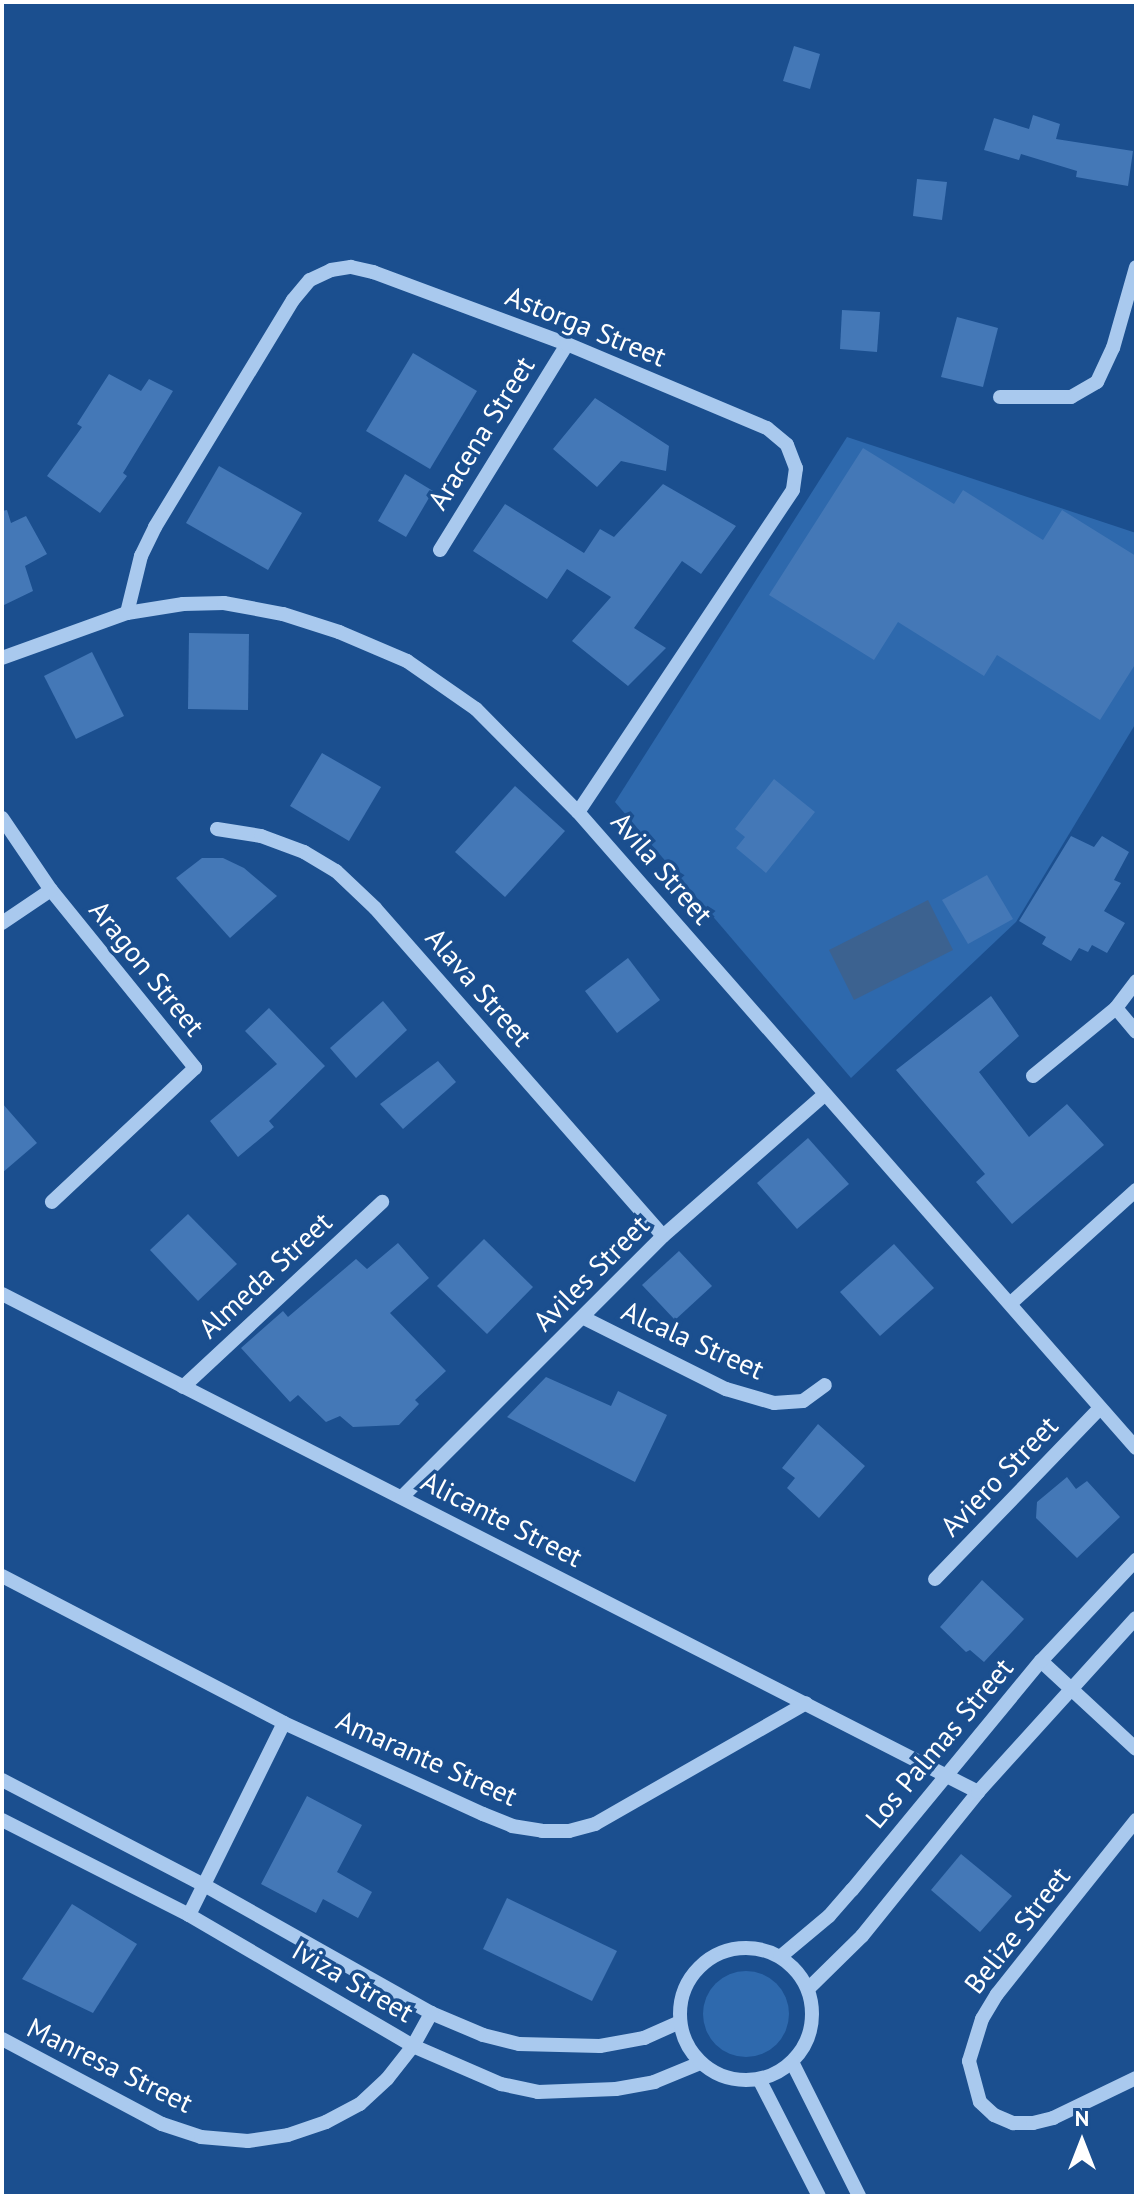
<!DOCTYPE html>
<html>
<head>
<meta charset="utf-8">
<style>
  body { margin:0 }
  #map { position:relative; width:1138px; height:2198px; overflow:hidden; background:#1b4f8f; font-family:"PT Sans",sans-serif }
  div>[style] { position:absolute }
  .green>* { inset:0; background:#2e69ad }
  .round { border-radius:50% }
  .water>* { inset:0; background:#3c6290 }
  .building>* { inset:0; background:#4478b7 }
  .minor>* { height:14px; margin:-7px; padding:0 7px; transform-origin:7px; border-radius:7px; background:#a9c9ee }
  .minor>.ring { margin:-7px; padding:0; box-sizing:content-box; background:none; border:14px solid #a9c9ee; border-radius:50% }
  span { translate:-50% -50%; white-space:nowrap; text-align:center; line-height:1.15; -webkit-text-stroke:7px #1b4f8f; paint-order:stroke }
  .street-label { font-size:28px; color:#fff }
  .frame { position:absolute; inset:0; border:4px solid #fff; pointer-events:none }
  .north { position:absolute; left:1042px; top:2102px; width:80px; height:80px; -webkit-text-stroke:6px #1b4f8f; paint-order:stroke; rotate:0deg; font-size:22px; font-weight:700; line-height:32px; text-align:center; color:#fff }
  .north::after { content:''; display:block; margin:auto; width:28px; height:36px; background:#fff; clip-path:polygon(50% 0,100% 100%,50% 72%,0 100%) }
</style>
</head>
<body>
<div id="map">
  <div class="green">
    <i style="clip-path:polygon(847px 437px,1136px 533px,1136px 723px,1016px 922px,851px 1078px,615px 802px)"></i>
    <i class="round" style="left:703px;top:1971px;width:86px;height:86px"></i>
  </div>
  <div class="water">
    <i style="clip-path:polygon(928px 900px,953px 950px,854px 1000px,829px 950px)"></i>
  </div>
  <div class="building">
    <i style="clip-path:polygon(794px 46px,820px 54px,810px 89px,783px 81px)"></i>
    <i style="clip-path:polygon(1033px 115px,1060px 124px,1056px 139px,1133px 151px,1128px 186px,1076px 177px,1077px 171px,1021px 154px,1019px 160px,984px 150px,994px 118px,1029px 129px)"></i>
    <i style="clip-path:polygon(917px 179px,947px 182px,942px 220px,913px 216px)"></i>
    <i style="clip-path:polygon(842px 310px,880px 312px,877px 352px,840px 349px)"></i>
    <i style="clip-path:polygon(957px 317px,998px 328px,983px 387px,941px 377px)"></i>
    <i style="clip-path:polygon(413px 353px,477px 391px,430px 469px,366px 431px)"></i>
    <i style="clip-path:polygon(109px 374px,141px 391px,149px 379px,173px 391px,123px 473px,127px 476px,100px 513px,47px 476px,82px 427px,77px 424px)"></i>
    <i style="clip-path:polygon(595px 398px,669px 446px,666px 471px,621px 461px,597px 487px,553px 449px)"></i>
    <i style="clip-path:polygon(863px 448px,954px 504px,963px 490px,1043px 540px,1062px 510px,1136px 556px,1136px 663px,1100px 720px,997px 655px,984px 676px,898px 622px,874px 660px,769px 595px)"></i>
    <i style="clip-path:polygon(219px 466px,302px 513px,268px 570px,186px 523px)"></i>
    <i style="clip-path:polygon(405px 474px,433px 491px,406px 537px,378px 521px)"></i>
    <i style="clip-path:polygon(663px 484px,736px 526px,701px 574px,682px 561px,634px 628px,666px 648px,628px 686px,572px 641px,611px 597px,567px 569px,547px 599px,473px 551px,505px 504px,584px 553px,600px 529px,614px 537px)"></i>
    <i style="clip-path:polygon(7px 510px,11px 523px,26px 516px,47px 554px,25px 566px,33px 591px,2px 606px,2px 511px)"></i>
    <i style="clip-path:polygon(189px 633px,249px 634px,248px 710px,188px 709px)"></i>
    <i style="clip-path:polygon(92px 652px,124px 716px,76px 739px,44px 676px)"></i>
    <i style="clip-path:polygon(322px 753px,381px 787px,349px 841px,290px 806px)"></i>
    <i style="clip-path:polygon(774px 779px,815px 812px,766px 873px,736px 848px,745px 837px,735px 829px)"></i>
    <i style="clip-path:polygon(515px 786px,565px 831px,505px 897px,455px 852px)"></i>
    <i style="clip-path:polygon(1071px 836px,1094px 847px,1102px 836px,1129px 852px,1114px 880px,1121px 883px,1104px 911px,1125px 923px,1107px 953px,1092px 945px,1088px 952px,1079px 948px,1071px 961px,1042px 944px,1046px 937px,1019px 921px)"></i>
    <i style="clip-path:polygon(202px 858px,223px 858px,244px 868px,277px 896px,230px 938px,176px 878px)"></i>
    <i style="clip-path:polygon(987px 875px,1013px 919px,968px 944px,942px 900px)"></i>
    <i style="clip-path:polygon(628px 958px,660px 1000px,617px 1033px,585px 991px)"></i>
    <i style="clip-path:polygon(991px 996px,1019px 1036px,979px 1072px,1029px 1137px,1067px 1104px,1104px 1145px,1012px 1224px,976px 1182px,985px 1174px,896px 1070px)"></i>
    <i style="clip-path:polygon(383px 1001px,407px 1030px,356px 1078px,330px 1048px)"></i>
    <i style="clip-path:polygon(269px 1008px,325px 1066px,269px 1121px,274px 1127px,238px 1157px,210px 1121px,277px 1064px,245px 1031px)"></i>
    <i style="clip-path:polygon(438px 1061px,456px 1082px,403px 1129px,380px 1104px)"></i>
    <i style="clip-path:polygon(2px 1103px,37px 1143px,2px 1173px)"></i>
    <i style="clip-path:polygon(808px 1138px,849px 1184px,797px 1229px,757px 1183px)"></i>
    <i style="clip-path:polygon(188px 1214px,237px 1264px,198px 1301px,150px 1250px)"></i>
    <i style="clip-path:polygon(484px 1239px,533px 1287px,487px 1334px,437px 1286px)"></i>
    <i style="clip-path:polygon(398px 1243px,429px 1278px,390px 1313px,446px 1371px,415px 1400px,419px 1404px,399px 1425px,353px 1427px,340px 1416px,326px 1422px,298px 1395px,290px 1402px,241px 1348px,283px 1311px,288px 1317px,356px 1259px,367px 1269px)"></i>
    <i style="clip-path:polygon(894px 1244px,934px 1288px,880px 1336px,840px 1292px)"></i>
    <i style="clip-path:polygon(679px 1251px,712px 1286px,675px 1320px,642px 1285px)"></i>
    <i style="clip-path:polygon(546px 1377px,611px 1406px,618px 1391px,667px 1415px,635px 1482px,507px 1417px)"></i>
    <i style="clip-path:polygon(818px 1424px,865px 1466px,819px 1518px,787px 1488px,795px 1478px,782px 1468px)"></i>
    <i style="clip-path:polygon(1067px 1477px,1076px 1489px,1087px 1481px,1120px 1517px,1077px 1558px,1036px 1518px,1037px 1502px)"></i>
    <i style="clip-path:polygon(982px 1580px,1024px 1619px,984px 1662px,970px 1650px,966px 1652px,940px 1627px)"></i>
    <i style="clip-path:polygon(307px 1796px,362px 1825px,337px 1872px,372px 1892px,358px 1918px,323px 1899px,316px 1913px,261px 1884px)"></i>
    <i style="clip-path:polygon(961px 1854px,1012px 1896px,980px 1932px,931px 1890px)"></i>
    <i style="clip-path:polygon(507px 1898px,617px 1951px,592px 2001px,483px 1949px)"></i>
    <i style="clip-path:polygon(72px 1904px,137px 1944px,93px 2013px,22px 1979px)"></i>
  </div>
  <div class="minor">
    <i style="left:1000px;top:397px;width:71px"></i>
    <i style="left:1071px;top:397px;width:30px;rotate:-30deg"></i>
    <i style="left:1097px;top:382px;width:38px;rotate:-65deg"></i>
    <i style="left:1113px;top:348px;width:84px;rotate:-74.1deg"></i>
    <i style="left:440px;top:550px;width:242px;rotate:-58.3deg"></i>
    <i style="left:127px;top:613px;width:59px;rotate:-76.2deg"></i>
    <i style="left:141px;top:556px;width:32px;rotate:-64deg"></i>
    <i style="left:155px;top:527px;width:266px;rotate:-58.7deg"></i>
    <i style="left:293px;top:300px;width:26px;rotate:-50deg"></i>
    <i style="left:310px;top:280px;width:23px;rotate:-25deg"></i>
    <i style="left:331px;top:270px;width:20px;rotate:-9deg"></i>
    <i style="left:351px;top:267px;width:23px;rotate:13deg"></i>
    <i style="left:373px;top:272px;width:207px;rotate:20.4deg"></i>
    <i style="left:567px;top:344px;width:217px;rotate:22.8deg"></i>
    <i style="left:767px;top:428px;width:26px;rotate:40deg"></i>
    <i style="left:787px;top:445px;width:25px;rotate:69deg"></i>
    <i style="left:796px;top:468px;width:22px;rotate:98deg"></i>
    <i style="left:793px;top:490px;width:387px;rotate:123.7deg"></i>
    <i style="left:2px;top:658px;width:133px;rotate:-19.8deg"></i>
    <i style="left:127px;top:613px;width:57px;rotate:-9.1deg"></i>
    <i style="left:183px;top:604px;width:41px;rotate:-1.4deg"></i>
    <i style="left:224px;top:603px;width:60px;rotate:10.6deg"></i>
    <i style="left:283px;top:614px;width:59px;rotate:17.8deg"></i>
    <i style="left:339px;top:632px;width:74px;rotate:23.1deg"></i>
    <i style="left:407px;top:661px;width:84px;rotate:34.8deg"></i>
    <i style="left:476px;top:709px;width:145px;rotate:45.3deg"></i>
    <i style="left:578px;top:812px;width:846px;rotate:48.74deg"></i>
    <i style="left:2px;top:818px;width:87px;rotate:55.8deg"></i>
    <i style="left:51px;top:890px;width:229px;rotate:51deg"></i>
    <i style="left:195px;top:1068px;width:196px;rotate:136.9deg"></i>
    <i style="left:217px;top:829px;width:45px;rotate:9deg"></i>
    <i style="left:261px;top:836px;width:46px;rotate:20.4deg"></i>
    <i style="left:304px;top:852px;width:37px;rotate:31deg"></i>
    <i style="left:336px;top:871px;width:54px;rotate:43.5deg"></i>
    <i style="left:375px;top:908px;width:436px;rotate:48.7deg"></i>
    <i style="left:2px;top:923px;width:59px;rotate:-34deg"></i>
    <i style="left:1116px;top:1008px;width:31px;rotate:50deg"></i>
    <i style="left:1033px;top:1076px;width:107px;rotate:-39.3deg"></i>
    <i style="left:1116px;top:1008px;width:34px;rotate:-53deg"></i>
    <i style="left:2px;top:1294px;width:1096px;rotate:27.03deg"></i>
    <i style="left:1011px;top:1303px;width:169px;rotate:-42.1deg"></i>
    <i style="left:584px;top:1318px;width:159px;rotate:26.6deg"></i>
    <i style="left:726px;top:1389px;width:50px;rotate:16.3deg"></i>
    <i style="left:774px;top:1403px;width:29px;rotate:-4deg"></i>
    <i style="left:803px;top:1401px;width:27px;rotate:-36deg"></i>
    <i style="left:183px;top:1387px;width:272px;rotate:-42.9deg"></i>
    <i style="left:402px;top:1497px;width:369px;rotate:-45deg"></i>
    <i style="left:663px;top:1236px;width:215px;rotate:-41.2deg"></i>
    <i style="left:2px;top:1576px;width:318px;rotate:27.5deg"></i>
    <i style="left:284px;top:1723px;width:219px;rotate:24.6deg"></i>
    <i style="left:483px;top:1814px;width:31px;rotate:22deg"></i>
    <i style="left:512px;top:1826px;width:30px;rotate:9deg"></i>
    <i style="left:542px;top:1831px;width:27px"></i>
    <i style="left:569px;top:1831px;width:27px;rotate:-15deg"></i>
    <i style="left:595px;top:1824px;width:243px;rotate:-29.8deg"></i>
    <i style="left:935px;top:1579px;width:236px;rotate:-46deg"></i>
    <i style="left:1041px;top:1661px;width:129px;rotate:42.8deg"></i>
    <i style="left:2px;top:1780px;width:228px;rotate:27.5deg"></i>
    <i style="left:204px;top:1885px;width:261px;rotate:29.4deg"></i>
    <i style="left:431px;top:2013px;width:56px;rotate:22.9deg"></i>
    <i style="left:483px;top:2035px;width:37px;rotate:14deg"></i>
    <i style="left:519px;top:2044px;width:81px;rotate:1.4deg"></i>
    <i style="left:600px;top:2046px;width:45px;rotate:-10.3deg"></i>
    <i style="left:644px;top:2038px;width:39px;rotate:-24deg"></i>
    <i style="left:2px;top:1820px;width:210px;rotate:26.9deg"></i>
    <i style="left:189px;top:1915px;width:259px;rotate:30.3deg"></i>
    <i style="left:413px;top:2046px;width:96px;rotate:23.4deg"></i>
    <i style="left:501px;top:2084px;width:38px;rotate:12deg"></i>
    <i style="left:538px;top:2092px;width:78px;rotate:-2.2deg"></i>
    <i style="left:616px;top:2089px;width:39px;rotate:-10deg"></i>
    <i style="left:654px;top:2082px;width:50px;rotate:-22.4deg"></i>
    <i style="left:1136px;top:1820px;width:223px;rotate:128.6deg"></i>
    <i style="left:997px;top:1994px;width:29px;rotate:121deg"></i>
    <i style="left:982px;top:2019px;width:44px;rotate:107.2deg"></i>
    <i style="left:969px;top:2061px;width:42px;rotate:75deg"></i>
    <i style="left:980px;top:2102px;width:19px;rotate:43deg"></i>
    <i style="left:994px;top:2115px;width:21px;rotate:23deg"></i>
    <i style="left:1013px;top:2123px;width:20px"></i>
    <i style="left:1033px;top:2123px;width:21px;rotate:-14deg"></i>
    <i style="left:1053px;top:2118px;width:92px;rotate:-25.7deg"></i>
    <i style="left:189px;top:1915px;width:214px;rotate:-63.7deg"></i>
    <i class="ring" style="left:680px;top:1948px;width:118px;height:118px"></i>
    <i style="left:780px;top:1957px;width:64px;rotate:-39.9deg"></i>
    <i style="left:829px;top:1916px;width:35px;rotate:-49deg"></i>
    <i style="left:852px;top:1890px;width:297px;rotate:-50.5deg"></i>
    <i style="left:1041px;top:1661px;width:139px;rotate:-46.8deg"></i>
    <i style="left:808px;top:1989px;width:76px;rotate:-44.5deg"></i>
    <i style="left:862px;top:1936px;width:185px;rotate:-51.1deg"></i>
    <i style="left:978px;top:1792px;width:235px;rotate:-47.8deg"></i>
    <i style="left:2px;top:2039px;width:181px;rotate:28deg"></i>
    <i style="left:162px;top:2124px;width:41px;rotate:18.4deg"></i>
    <i style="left:201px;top:2137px;width:47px;rotate:4.9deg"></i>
    <i style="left:248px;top:2141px;width:40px;rotate:-8.5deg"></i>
    <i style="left:288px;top:2135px;width:40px;rotate:-18.9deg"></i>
    <i style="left:326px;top:2122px;width:38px;rotate:-28deg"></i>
    <i style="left:360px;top:2104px;width:37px;rotate:-43deg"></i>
    <i style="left:387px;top:2079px;width:42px;rotate:-51.8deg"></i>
    <i style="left:413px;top:2046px;width:38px;rotate:-61deg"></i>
    <i style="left:792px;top:2062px;width:150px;rotate:63.4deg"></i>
    <i style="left:759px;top:2079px;width:131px;rotate:62.9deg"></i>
  </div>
  <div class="street-label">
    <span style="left:586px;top:326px;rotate:22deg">Astorga Street</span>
    <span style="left:481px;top:433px;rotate:-58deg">Aracena Street</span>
    <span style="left:662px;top:868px;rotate:49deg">Avila Street</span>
    <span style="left:147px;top:968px;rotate:51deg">Aragon Street</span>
    <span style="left:479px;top:987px;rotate:49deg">Alava Street</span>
    <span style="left:591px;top:1273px;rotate:-45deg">Aviles Street</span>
    <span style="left:265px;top:1275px;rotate:-43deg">Almeda Street</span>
    <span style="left:693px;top:1340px;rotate:24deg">Alcala Street</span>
    <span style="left:999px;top:1476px;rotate:-46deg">Aviero Street</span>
    <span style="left:502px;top:1519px;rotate:27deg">Alicante Street</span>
    <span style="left:939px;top:1743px;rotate:-50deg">Los Palmas Street</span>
    <span style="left:427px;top:1758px;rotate:24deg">Amarante Street</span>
    <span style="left:1017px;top:1930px;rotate:-52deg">Belize Street</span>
    <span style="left:353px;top:1981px;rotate:30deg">Iviza Street</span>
    <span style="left:110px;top:2065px;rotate:26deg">Manresa Street</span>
  </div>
  <div class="frame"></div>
  <div class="north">N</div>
</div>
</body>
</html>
